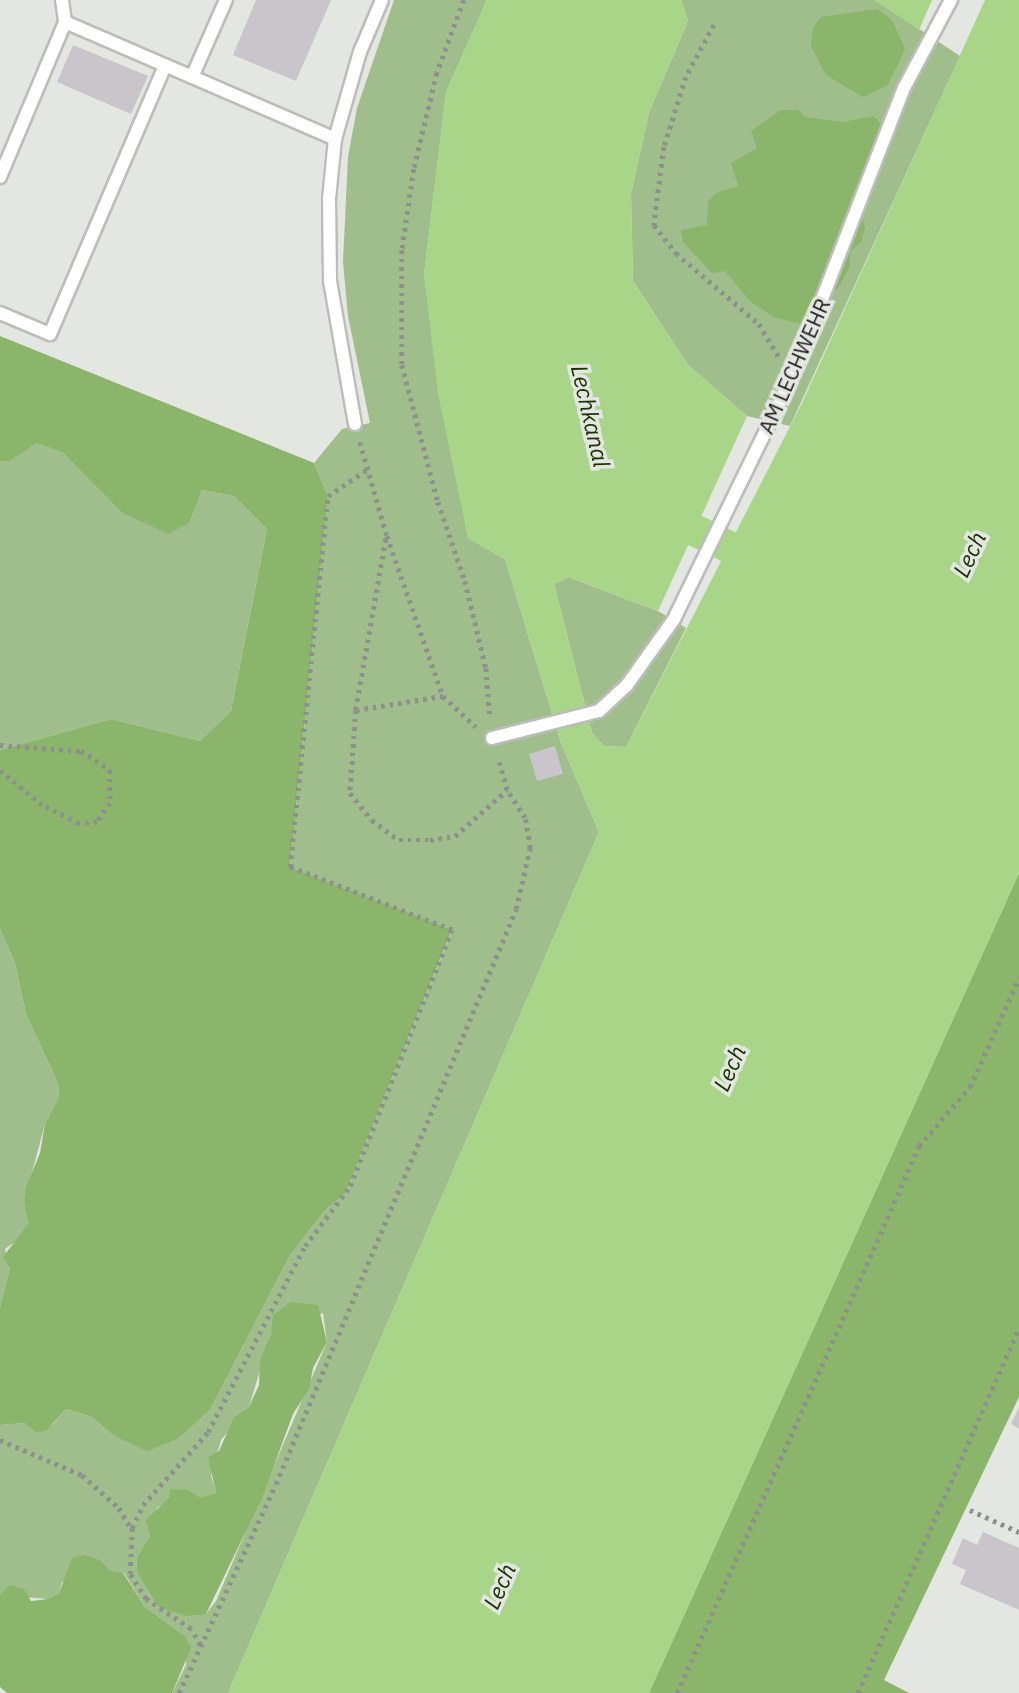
<!DOCTYPE html>
<html>
<head>
<meta charset="utf-8">
<style>
  body { margin:0 }
  #map { position:relative; width:1019px; height:1693px; overflow:hidden; background:#e3e6e1; font-family:"IBM Plex Sans",sans-serif }
  div>[style] { position:absolute }
  .green>* { inset:0; background:#a0bd8c }
  .forest>* { inset:0; background:#8ab56a }
  .water>* { inset:0; background:#a9d589 }
  .canal>* { height:32px; margin:-16px; padding:0 16px; transform-origin:16px; border-radius:16px; background:#a9d589 }
  .building>* { inset:0; background:#c9c5ca }
  .path>* { height:4.5px; margin-top:-2.25px; transform-origin:0; background:repeating-linear-gradient(90deg,#8e908d 0 3.5px,transparent 0 8.5px) }
  .roads { filter:drop-shadow(2px 0 #babdb8) drop-shadow(-2px 0 #babdb8) drop-shadow(0 2px #babdb8) drop-shadow(0 -2px #babdb8) }
  .service>* { height:12px; margin:-6px; padding:0 6px; transform-origin:6px; border-radius:6px; background:#fff }
  span { translate:-50% -50%; white-space:nowrap; text-align:center; line-height:1.15; -webkit-text-stroke:7px #e3e6e1; paint-order:stroke }
  .street-label { font-size:21px; color:#1b1c1b }
  .water-label { font-size:23px; color:#1a3400; font-style:italic }
</style>
</head>
<body>
<div id="map">
  <div class="green">
    <i style="clip-path:polygon(evenodd,394px 0,487px 0,446px 92px,424px 275px,468px 538px,505px 559px,561px 743px,599px 832px,228px 1693px,172px 1693px,186px 1665px,185px 1636px,145px 1607px,124px 1573px,62px 1582px,59px 1593px,48px 1599px,0 1595px,0 1425px,26px 1423px,36px 1431px,53px 1424px,66px 1409px,92px 1417px,114px 1436px,147px 1452px,178px 1439px,210px 1410px,290px 1255px,327px 1208px,345px 1194px,452px 931px,290px 867px,328px 496px,314px 463px,342px 429px,370px 423px,348px 316px,343px 262px,348px 157px,357px 108px,394px 0,323px 1313px,327px 1342px,216px 1601px,206px 1614px,158px 1607px,136px 1571px,137px 1558px,148px 1544px,157px 1508px,189px 1490px,200px 1497px,216px 1493px,211px 1475px,221px 1440px,233px 1426px,234px 1417px,249px 1407px,271px 1333px,323px 1313px)"></i>
    <i style="clip-path:polygon(681px 0,875px 0,960px 56px,790px 426px,747px 416px,688px 365px,633px 281px,631px 194px,649px 112px,688px 21px)"></i>
    <i style="clip-path:polygon(37px 443px,63px 453px,121px 512px,190px 522px,202px 490px,234px 496px,267px 529px,231px 711px,200px 741px,111px 719px,0 750px,0 461px,9px 462px)"></i>
    <i style="clip-path:polygon(568px 577px,658px 611px,686px 628px,626px 747px,604px 746px,592px 733px,554px 584px)"></i>
    <i style="clip-path:polygon(0 929px,15px 963px,26px 1014px,58px 1083px,59px 1098px,45px 1124px,24px 1202px,28px 1224px,23px 1236px,5px 1249px,10px 1268px,0 1307px)"></i>
  </div>
  <div class="forest">
    <i style="clip-path:polygon(877px 9px,892px 20px,905px 49px,888px 85px,863px 97px,826px 75px,811px 46px,813px 28px,821px 17px)"></i>
    <i style="clip-path:polygon(781px 110px,799px 110px,805px 117px,843px 122px,873px 116px,882px 125px,887px 152px,875px 183px,858px 186px,856px 199px,865px 228px,861px 242px,850px 252px,849px 268px,840px 285px,828px 299px,813px 305px,817px 328px,773px 317px,750px 301px,725px 271px,712px 273px,683px 242px,681px 230px,707px 225px,708px 202px,716px 193px,738px 186px,731px 163px,757px 148px,751px 131px)"></i>
    <i style="clip-path:polygon(0 336px,314px 463px,328px 496px,290px 867px,452px 930px,345px 1194px,327px 1208px,290px 1255px,210px 1410px,178px 1439px,147px 1452px,114px 1436px,92px 1417px,66px 1409px,46px 1431px,36px 1432px,25px 1423px,0 1425px,0 1307px,10px 1268px,3px 1257px,28px 1224px,24px 1202px,26px 1187px,40px 1153px,45px 1124px,59px 1097px,58px 1083px,26px 1014px,15px 963px,0 929px,0 750px,111px 719px,200px 741px,231px 711px,267px 529px,234px 496px,202px 490px,190px 522px,168px 534px,121px 512px,63px 453px,37px 443px,9px 462px,0 461px)"></i>
    <i style="clip-path:polygon(1019px 873px,1019px 1397px,884px 1680px,909px 1693px,649px 1693px)"></i>
    <i style="clip-path:polygon(291px 1302px,318px 1305px,327px 1342px,313px 1368px,309px 1389px,293px 1414px,262px 1498px,206px 1614px,187px 1616px,158px 1607px,136px 1571px,137px 1558px,150px 1536px,146px 1520px,169px 1498px,171px 1489px,189px 1490px,200px 1497px,216px 1493px,208px 1457px,219px 1451px,234px 1417px,249px 1407px,259px 1385px,260px 1360px,271px 1334px,273px 1315px)"></i>
    <i style="clip-path:polygon(84px 1555px,100px 1560px,110px 1571px,123px 1573px,145px 1607px,185px 1636px,191px 1648px,172px 1693px,7px 1693px,0 1687px,0 1595px,10px 1585px,24px 1589px,31px 1601px,48px 1599px,59px 1593px,72px 1558px)"></i>
  </div>
  <div class="water">
    <i style="clip-path:polygon(487px 0,681px 0,688px 21px,649px 112px,631px 194px,633px 281px,688px 365px,747px 416px,658px 611px,568px 577px,554px 584px,592px 733px,604px 746px,626px 747px,802px 403px,985px 0,1019px 0,1019px 873px,649px 1693px,228px 1693px,599px 832px,561px 743px,505px 559px,468px 538px,438px 394px,424px 275px,446px 91px)"></i>
    <i style="clip-path:polygon(875px 0,932px 0,919px 30px)"></i>
  </div>
  <div class="canal">
    <i style="left:657px;top:512px;width:123px;rotate:25.9deg"></i>
  </div>
  <div class="building">
    <i style="clip-path:polygon(256px 0,331px 0,296px 81px,233px 55px)"></i>
    <i style="clip-path:polygon(73px 45px,148px 76px,131px 114px,57px 82px)"></i>
    <i style="clip-path:polygon(555px 746px,563px 774px,537px 781px,529px 754px)"></i>
    <i style="clip-path:polygon(1019px 1407px,1019px 1429px,1011px 1424px)"></i>
    <i style="clip-path:polygon(983px 1532px,1019px 1548px,1019px 1610px,960px 1584px,966px 1570px,952px 1564px,963px 1538px,977px 1545px)"></i>
  </div>
  <div class="path">
    <i style="left:464px;top:0;width:78px;rotate:110.3deg"></i>
    <i style="left:437px;top:73px;width:99px;rotate:103.5deg"></i>
    <i style="left:414px;top:169px;width:82px;rotate:98.4deg"></i>
    <i style="left:402px;top:250px;width:115px;rotate:90deg"></i>
    <i style="left:402px;top:365px;width:142px;rotate:75.3deg"></i>
    <i style="left:438px;top:502px;width:83px;rotate:71.1deg"></i>
    <i style="left:465px;top:581px;width:89px;rotate:76.4deg"></i>
    <i style="left:486px;top:668px;width:50px;rotate:85.4deg"></i>
    <i style="left:714px;top:25px;width:59px;rotate:118.3deg"></i>
    <i style="left:686px;top:77px;width:73px;rotate:107.4deg"></i>
    <i style="left:664px;top:147px;width:79px;rotate:97.3deg"></i>
    <i style="left:654px;top:225px;width:36px;rotate:52deg"></i>
    <i style="left:676px;top:253px;width:109px;rotate:40.5deg"></i>
    <i style="left:759px;top:324px;width:39px;rotate:59deg"></i>
    <i style="left:360px;top:442px;width:98px;rotate:74deg"></i>
    <i style="left:387px;top:536px;width:170px;rotate:70.7deg"></i>
    <i style="left:443px;top:696px;width:45px;rotate:43.2deg"></i>
    <i style="left:386px;top:539px;width:174px;rotate:100deg"></i>
    <i style="left:356px;top:710px;width:83px;rotate:94.1deg"></i>
    <i style="left:350px;top:793px;width:35px;rotate:51deg"></i>
    <i style="left:372px;top:820px;width:34px;rotate:37deg"></i>
    <i style="left:399px;top:840px;width:31px"></i>
    <i style="left:430px;top:840px;width:25px;rotate:-9deg"></i>
    <i style="left:455px;top:836px;width:69px;rotate:-41.5deg"></i>
    <i style="left:356px;top:710px;width:88px;rotate:-9.1deg"></i>
    <i style="left:0;top:745px;width:81px;rotate:4.2deg"></i>
    <i style="left:81px;top:751px;width:35px;rotate:33deg"></i>
    <i style="left:110px;top:770px;width:33px;rotate:90deg"></i>
    <i style="left:110px;top:803px;width:23px;rotate:124deg"></i>
    <i style="left:97px;top:822px;width:18px;rotate:174deg"></i>
    <i style="left:79px;top:824px;width:42px;rotate:-152.8deg"></i>
    <i style="left:42px;top:805px;width:54px;rotate:-141deg"></i>
    <i style="left:0;top:1440px;width:89px;rotate:23.1deg"></i>
    <i style="left:82px;top:1475px;width:50px;rotate:41.7deg"></i>
    <i style="left:119px;top:1508px;width:23px;rotate:59deg"></i>
    <i style="left:970px;top:1510px;width:54px;rotate:24.2deg"></i>
    <i style="left:200px;top:1645px;width:18px;rotate:-119deg"></i>
    <i style="left:191px;top:1629px;width:54px;rotate:-146.3deg"></i>
    <i style="left:146px;top:1599px;width:30px;rotate:-123deg"></i>
    <i style="left:130px;top:1574px;width:46px;rotate:-87.5deg"></i>
    <i style="left:132px;top:1528px;width:25px;rotate:-64deg"></i>
    <i style="left:143px;top:1505px;width:98px;rotate:-48.3deg"></i>
    <i style="left:208px;top:1432px;width:210px;rotate:-62.5deg"></i>
    <i style="left:305px;top:1246px;width:75px;rotate:-53.1deg"></i>
    <i style="left:350px;top:1186px;width:276px;rotate:-68.3deg"></i>
    <i style="left:452px;top:930px;width:174px;rotate:-158.7deg"></i>
    <i style="left:290px;top:867px;width:373px;rotate:-84.2deg"></i>
    <i style="left:328px;top:496px;width:48px;rotate:-34deg"></i>
    <i style="left:179px;top:1693px;width:230px;rotate:-65.1deg"></i>
    <i style="left:276px;top:1484px;width:623px;rotate:-67.34deg"></i>
    <i style="left:516px;top:909px;width:63px;rotate:-77.1deg"></i>
    <i style="left:530px;top:848px;width:30px;rotate:-99deg"></i>
    <i style="left:525px;top:818px;width:33px;rotate:-123deg"></i>
    <i style="left:507px;top:790px;width:33px;rotate:-106deg"></i>
    <i style="left:677px;top:1693px;width:598px;rotate:-66.13deg"></i>
    <i style="left:919px;top:1146px;width:78px;rotate:-49.2deg"></i>
    <i style="left:970px;top:1087px;width:120px;rotate:-65.8deg"></i>
    <i style="left:858px;top:1693px;width:399px;rotate:-66.2deg"></i>
  </div>
  <div class="roads">
    <div class="service">
      <i style="left:62px;top:0;width:22px;rotate:82deg"></i>
      <i style="left:65px;top:22px;width:138px;rotate:23.4deg"></i>
      <i style="left:192px;top:77px;width:84px;rotate:-66.2deg"></i>
      <i style="left:192px;top:77px;width:156px;rotate:23.4deg"></i>
      <i style="left:0;top:177px;width:168px;rotate:-67.2deg"></i>
      <i style="left:0;top:313px;width:54px;rotate:22.8deg"></i>
      <i style="left:50px;top:334px;width:292px;rotate:-66.8deg"></i>
      <i style="left:355px;top:424px;width:145px;rotate:-99.9deg"></i>
      <i style="left:330px;top:281px;width:82px;rotate:-90.7deg"></i>
      <i style="left:329px;top:199px;width:60px;rotate:-84.3deg"></i>
      <i style="left:335px;top:139px;width:91px;rotate:-74deg"></i>
      <i style="left:360px;top:52px;width:56px;rotate:-67.1deg"></i>
      <i style="left:492px;top:738px;width:110px;rotate:-14.2deg"></i>
      <i style="left:599px;top:711px;width:38px;rotate:-43deg"></i>
      <i style="left:627px;top:685px;width:81px;rotate:-54.5deg"></i>
      <i style="left:674px;top:619px;width:267px;rotate:-64deg"></i>
      <i style="left:791px;top:379px;width:312px;rotate:-68.8deg"></i>
      <i style="left:904px;top:88px;width:100px;rotate:-61.9deg"></i>
    </div>
  </div>
  <div class="street-label">
    <span style="left:794px;top:366px;rotate:-66deg">AM LECHWEHR</span>
  </div>
  <div class="water-label">
    <span style="left:591px;top:416px;rotate:77deg">Lechkanal</span>
    <span style="left:969px;top:554px;rotate:-65deg">Lech</span>
    <span style="left:729px;top:1068px;rotate:-66deg">Lech</span>
    <span style="left:499px;top:1586px;rotate:-66deg">Lech</span>
  </div>
</div>
</body>
</html>
